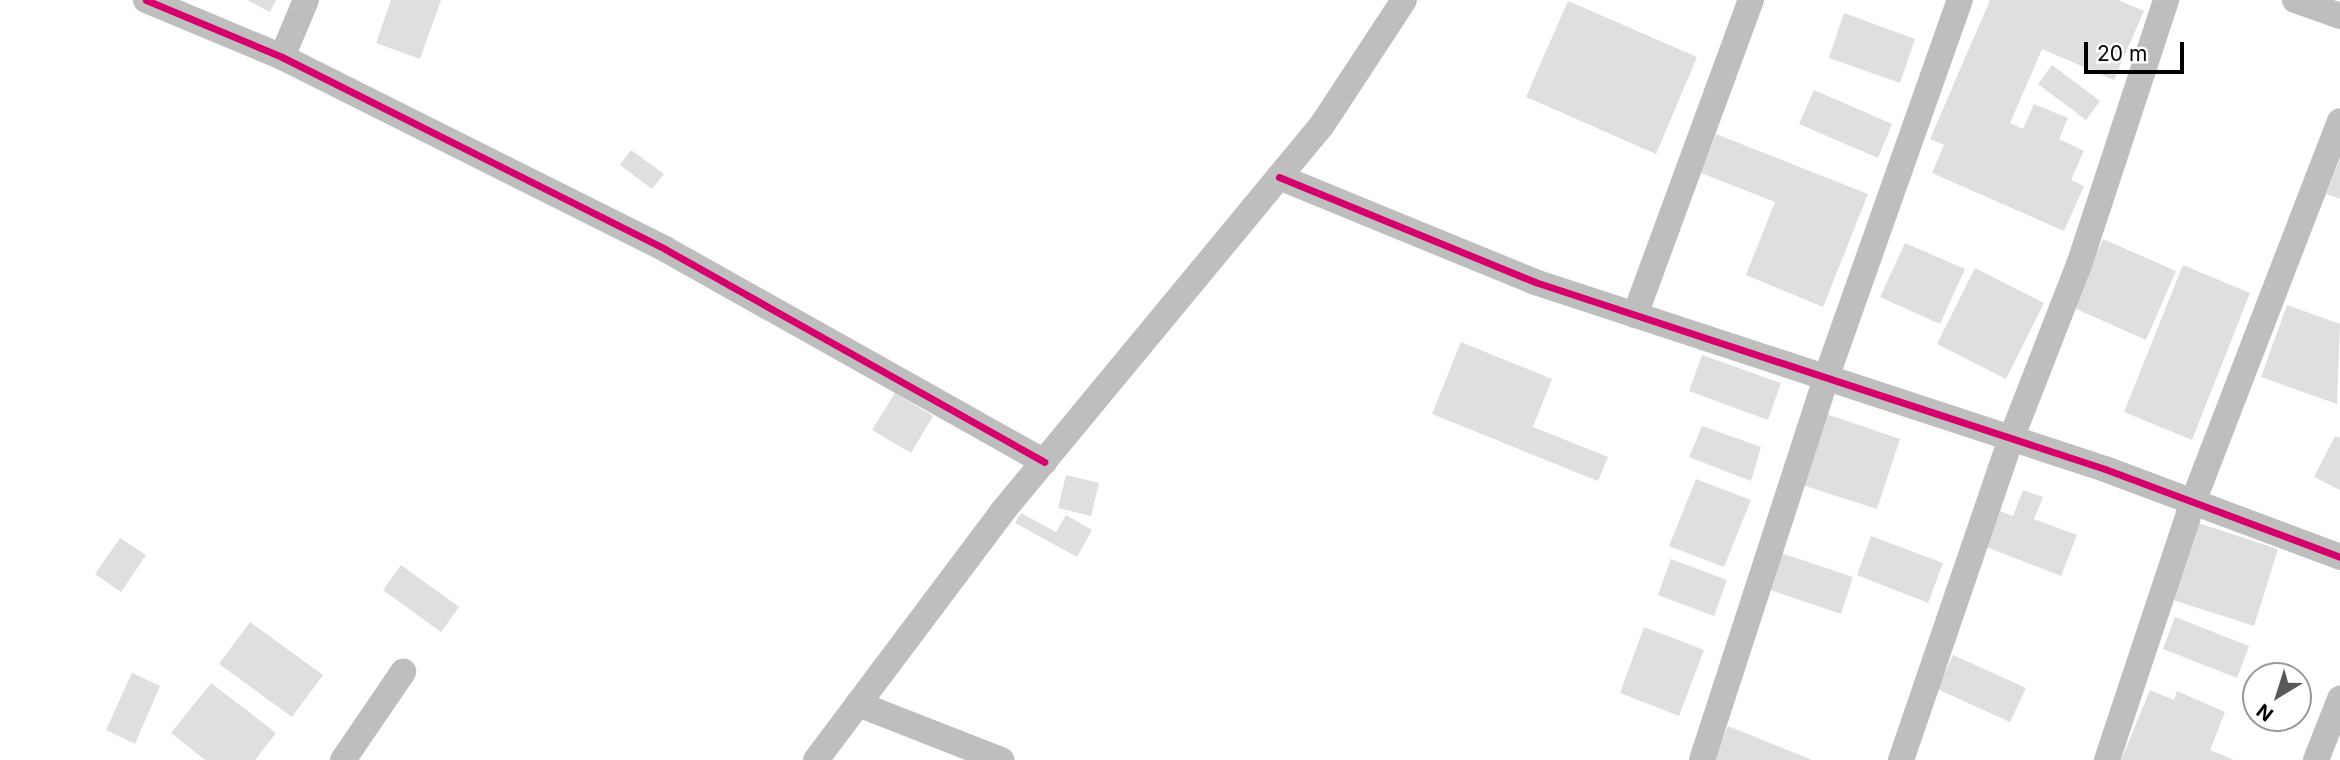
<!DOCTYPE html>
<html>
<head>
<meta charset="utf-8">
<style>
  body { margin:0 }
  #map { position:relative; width:2340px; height:760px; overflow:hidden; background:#fff; font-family:Inter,sans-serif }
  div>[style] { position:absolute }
  .building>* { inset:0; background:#dfdfdf }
  .street>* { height:26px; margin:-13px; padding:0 13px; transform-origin:13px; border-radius:13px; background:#bebebe }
  .cycleway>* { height:7px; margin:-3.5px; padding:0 3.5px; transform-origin:3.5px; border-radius:3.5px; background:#d6006c }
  span { translate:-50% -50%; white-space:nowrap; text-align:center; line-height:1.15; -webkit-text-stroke:7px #fff; paint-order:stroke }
  .north { position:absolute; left:2242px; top:662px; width:70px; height:70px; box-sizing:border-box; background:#fff; border:2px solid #999; border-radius:50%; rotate:218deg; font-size:19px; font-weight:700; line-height:28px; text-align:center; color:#000 }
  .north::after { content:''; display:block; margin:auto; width:24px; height:32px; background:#595959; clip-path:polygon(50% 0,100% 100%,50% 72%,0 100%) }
  .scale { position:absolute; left:2084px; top:42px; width:100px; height:32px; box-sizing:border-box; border:4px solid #000; border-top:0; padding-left:9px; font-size:21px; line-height:24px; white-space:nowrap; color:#000; -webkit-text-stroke:5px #fff; paint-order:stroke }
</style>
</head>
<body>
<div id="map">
  <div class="building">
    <i style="clip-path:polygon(247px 0,276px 0,270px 12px)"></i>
    <i style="clip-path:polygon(391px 0,441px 0,420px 59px,376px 43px)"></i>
    <i style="clip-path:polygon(1990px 0,2118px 0,2144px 11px,2114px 80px,2042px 49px,2010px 123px,2023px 129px,2034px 104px,2068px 118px,2059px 139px,2084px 151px,2071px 180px,2084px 186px,2064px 231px,1932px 173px,1944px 145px,1930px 139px)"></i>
    <i style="clip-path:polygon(1568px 1px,1697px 57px,1656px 154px,1526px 97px)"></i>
    <i style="clip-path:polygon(1844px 13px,1915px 39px,1900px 83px,1829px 58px)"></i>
    <i style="clip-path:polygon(2052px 65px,2100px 101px,2086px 120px,2038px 84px)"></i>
    <i style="clip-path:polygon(1814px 90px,1892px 124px,1878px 158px,1799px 124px)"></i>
    <i style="clip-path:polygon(1716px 134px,1868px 194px,1823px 307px,1746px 275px,1775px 202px,1701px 173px)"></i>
    <i style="clip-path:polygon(631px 150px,664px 174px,652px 189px,620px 165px)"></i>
    <i style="clip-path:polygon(2340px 159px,2340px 199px,2326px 194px)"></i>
    <i style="clip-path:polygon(2103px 239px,2176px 271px,2146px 340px,2072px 307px)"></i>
    <i style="clip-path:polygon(1905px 243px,1965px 269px,1940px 324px,1880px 297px)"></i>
    <i style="clip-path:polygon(2183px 265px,2250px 293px,2192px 440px,2124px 412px)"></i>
    <i style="clip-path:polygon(1975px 268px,2044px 303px,2006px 379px,1937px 344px)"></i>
    <i style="clip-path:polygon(2287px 305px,2340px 324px,2337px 404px,2261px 377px)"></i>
    <i style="clip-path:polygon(1461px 342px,1552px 379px,1533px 427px,1608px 457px,1598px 481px,1432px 414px)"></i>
    <i style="clip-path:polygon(1702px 355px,1781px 383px,1768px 420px,1689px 391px)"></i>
    <i style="clip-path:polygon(895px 393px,933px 416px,911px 453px,872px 430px)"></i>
    <i style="clip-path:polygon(1826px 414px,1900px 439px,1877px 509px,1802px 485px)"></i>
    <i style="clip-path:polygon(1702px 426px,1761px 447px,1751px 481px,1689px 457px)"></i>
    <i style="clip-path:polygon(2335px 436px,2340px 438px,2340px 490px,2314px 477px)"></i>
    <i style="clip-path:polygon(1066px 475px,1099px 483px,1091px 516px,1058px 508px)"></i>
    <i style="clip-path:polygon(1696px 479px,1751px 500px,1724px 567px,1669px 546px)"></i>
    <i style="clip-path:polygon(2023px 490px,2043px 497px,2034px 519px,2077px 535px,2061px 576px,1986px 547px,2000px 511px,2013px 516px)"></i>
    <i style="clip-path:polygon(1021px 513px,1056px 532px,1066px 515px,1092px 530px,1077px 557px,1015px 523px)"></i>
    <i style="clip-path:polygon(2198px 523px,2278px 549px,2254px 626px,2173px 600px)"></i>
    <i style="clip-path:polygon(1871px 536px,1943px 563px,1928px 603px,1857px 575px)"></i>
    <i style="clip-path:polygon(120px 538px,146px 555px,121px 592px,95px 574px)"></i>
    <i style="clip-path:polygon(1778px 552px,1853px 577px,1841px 614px,1767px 589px)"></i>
    <i style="clip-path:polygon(1671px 559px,1727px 580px,1714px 616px,1658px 595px)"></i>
    <i style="clip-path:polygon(401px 565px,459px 607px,441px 632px,383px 590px)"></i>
    <i style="clip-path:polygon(2175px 617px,2249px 646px,2237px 678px,2163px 649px)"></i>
    <i style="clip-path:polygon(250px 622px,323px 675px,292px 717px,219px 664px)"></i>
    <i style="clip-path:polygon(1644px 627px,1704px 650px,1679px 716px,1620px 693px)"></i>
    <i style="clip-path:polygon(1953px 655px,2026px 688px,2010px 722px,1937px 689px)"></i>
    <i style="clip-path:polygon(132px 673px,160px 686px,135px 744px,106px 730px)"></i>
    <i style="clip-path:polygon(211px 683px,276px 733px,255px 760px,205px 760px,171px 733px)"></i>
    <i style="clip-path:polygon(2150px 690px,2174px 700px,2177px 691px,2225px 712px,2210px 750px,2234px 760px,2121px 760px)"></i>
    <i style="clip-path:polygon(1728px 726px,1812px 760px,1714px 760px)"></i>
  </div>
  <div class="street">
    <i style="left:146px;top:0;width:147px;rotate:22.7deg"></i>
    <i style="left:282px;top:57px;width:428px;rotate:26.6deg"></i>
    <i style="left:665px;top:249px;width:435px;rotate:29.3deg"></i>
    <i style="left:2295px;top:0;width:48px;rotate:19.6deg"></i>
    <i style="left:282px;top:57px;width:62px;rotate:-67.2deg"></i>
    <i style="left:1279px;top:177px;width:277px;rotate:22.3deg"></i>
    <i style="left:1535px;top:282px;width:600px;rotate:18.16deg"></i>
    <i style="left:2105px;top:469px;width:251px;rotate:20.5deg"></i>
    <i style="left:1635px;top:315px;width:336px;rotate:-69.8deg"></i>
    <i style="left:858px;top:704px;width:154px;rotate:21.4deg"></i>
    <i style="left:343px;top:760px;width:107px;rotate:-55.7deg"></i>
    <i style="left:816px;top:760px;width:310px;rotate:-53.1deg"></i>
    <i style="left:1002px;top:512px;width:502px;rotate:-50.41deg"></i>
    <i style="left:1322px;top:125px;width:149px;rotate:-56.7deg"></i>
    <i style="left:1702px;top:760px;width:402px;rotate:-72deg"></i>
    <i style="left:1826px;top:378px;width:401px;rotate:-70.5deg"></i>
    <i style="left:1901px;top:760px;width:339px;rotate:-71.1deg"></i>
    <i style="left:2011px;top:439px;width:187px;rotate:-68.7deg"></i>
    <i style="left:2079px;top:265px;width:279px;rotate:-71.8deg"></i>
    <i style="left:2107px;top:760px;width:272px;rotate:-71.6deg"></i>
    <i style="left:2193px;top:502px;width:408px;rotate:-68.9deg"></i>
    <i style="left:2316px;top:760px;width:66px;rotate:-68.5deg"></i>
  </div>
  <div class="cycleway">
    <i style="left:146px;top:0;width:147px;rotate:22.7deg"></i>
    <i style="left:282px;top:57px;width:428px;rotate:26.6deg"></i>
    <i style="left:665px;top:249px;width:435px;rotate:29.3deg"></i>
    <i style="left:1279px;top:177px;width:277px;rotate:22.3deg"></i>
    <i style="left:1535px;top:282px;width:600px;rotate:18.16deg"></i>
    <i style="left:2105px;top:469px;width:251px;rotate:20.5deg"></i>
  </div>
  <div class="north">N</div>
  <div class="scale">20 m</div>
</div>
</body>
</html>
